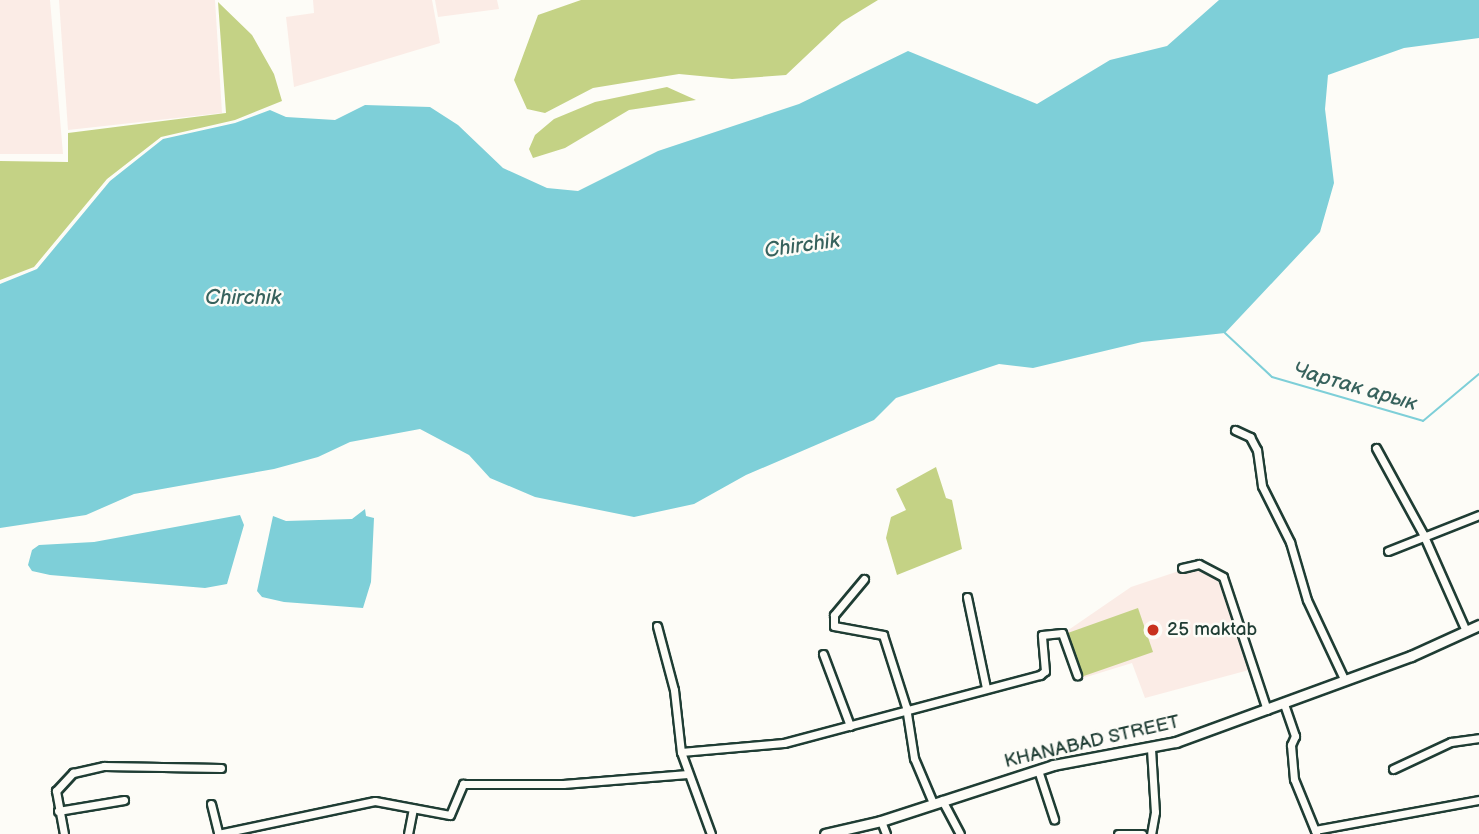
<!DOCTYPE html>
<html>
<head>
<meta charset="utf-8">
<style>
  body { margin:0 }
  #map { position:relative; width:1479px; height:834px; overflow:hidden; background:#fdfcf7; font-family:"Balsamiq Sans",sans-serif }
  div>[style] { position:absolute }
  .built>* { inset:0; background:#fbece6 }
  .green>* { inset:0; background:#c4d285 }
  .water>* { inset:0; background:#7ecfd8 }
  .stream>* { height:2px; margin:-1px; padding:0 1px; transform-origin:1px; border-radius:1px; background:#7ecfd8 }
  .roads { filter:drop-shadow(2px 0 #1f3d34) drop-shadow(-2px 0 #1f3d34) drop-shadow(0 2px #1f3d34) drop-shadow(0 -2px #1f3d34) }
  .minor>* { height:7px; margin:-3.5px; padding:0 3.5px; transform-origin:3.5px; border-radius:3.5px; background:#fdfcf7 }
  .major>* { height:9px; margin:-4.5px; padding:0 4.5px; transform-origin:4.5px; border-radius:4.5px; background:#fdfcf7 }
  .dots>* { width:19px; height:19px; translate:-50% -50%; box-sizing:border-box; border:4px solid #fdfcf7; border-radius:50% }
  span { translate:-50% -50%; white-space:nowrap; text-align:center; line-height:1.15; -webkit-text-stroke:5px #fdfcf7; paint-order:stroke }
  .poi-label { font-size:19px; color:#1f3d34 }
  .left { translate:0 -50%; text-align:left }
  .street-label { font-size:19px; color:#1f3d34 }
  .water-label { font-size:21px; color:#37625d; font-style:italic }
</style>
</head>
<body>
<div id="map">
  <div class="built">
    <i style="clip-path:polygon(0 0,50px 0,63px 154px,0 154px)"></i>
    <i style="clip-path:polygon(59px 0,215px 0,222px 113px,68px 130px)"></i>
    <i style="clip-path:polygon(313px 0,432px 0,440px 43px,294px 87px,286px 17px,314px 13px)"></i>
    <i style="clip-path:polygon(435px 0,497px 0,499px 9px,438px 17px)"></i>
    <i style="clip-path:polygon(1194px 566px,1217px 577px,1249px 670px,1145px 698px,1132px 663px,1080px 679px,1064px 633px,1131px 587px)"></i>
  </div>
  <div class="green">
    <i style="clip-path:polygon(581px 0,878px 0,842px 22px,786px 75px,732px 79px,679px 74px,593px 88px,545px 113px,527px 109px,514px 80px,538px 15px)"></i>
    <i style="clip-path:polygon(218px 2px,252px 35px,274px 74px,282px 101px,235px 120px,161px 137px,107px 179px,34px 267px,0 280px,0 161px,68px 162px,68px 133px,226px 113px)"></i>
    <i style="clip-path:polygon(667px 87px,696px 100px,629px 110px,565px 148px,533px 158px,529px 149px,535px 135px,554px 119px,595px 102px)"></i>
    <i style="clip-path:polygon(936px 467px,946px 498px,952px 500px,962px 549px,897px 575px,886px 538px,891px 517px,906px 510px,896px 489px)"></i>
    <i style="clip-path:polygon(1138px 608px,1153px 652px,1081px 677px,1065px 634px)"></i>
  </div>
  <div class="water">
    <i style="clip-path:polygon(1219px 0,1479px 0,1479px 38px,1404px 48px,1328px 75px,1325px 109px,1334px 183px,1320px 232px,1225px 333px,1142px 342px,1033px 368px,999px 364px,896px 398px,874px 420px,746px 475px,694px 504px,634px 517px,535px 497px,490px 478px,469px 455px,420px 429px,350px 442px,318px 457px,274px 469px,134px 494px,86px 515px,0 528px,0 284px,37px 269px,110px 181px,163px 139px,235px 123px,270px 110px,286px 117px,335px 120px,365px 105px,430px 107px,458px 125px,503px 168px,547px 188px,578px 191px,658px 151px,799px 104px,908px 51px,1037px 104px,1110px 60px,1167px 46px)"></i>
    <i style="clip-path:polygon(365px 509px,366px 516px,374px 518px,371px 582px,363px 608px,284px 602px,262px 597px,257px 591px,273px 516px,286px 521px,352px 519px)"></i>
    <i style="clip-path:polygon(240px 515px,244px 525px,227px 584px,205px 588px,50px 575px,32px 571px,28px 565px,32px 550px,39px 545px,94px 542px)"></i>
  </div>
  <div class="stream">
    <i style="left:1225px;top:333px;width:64px;rotate:43.1deg"></i>
    <i style="left:1272px;top:377px;width:157px;rotate:16.2deg"></i>
    <i style="left:1423px;top:421px;width:73px;rotate:-40deg"></i>
  </div>
  <div class="roads">
    <div class="minor">
      <i style="left:1235px;top:430px;width:17px;rotate:25deg"></i>
      <i style="left:1250px;top:437px;width:15px;rotate:62deg"></i>
      <i style="left:1257px;top:450px;width:36px;rotate:82deg"></i>
      <i style="left:1262px;top:486px;width:63px;rotate:63.4deg"></i>
      <i style="left:1290px;top:542px;width:60px;rotate:73.7deg"></i>
      <i style="left:1307px;top:600px;width:89px;rotate:64.9deg"></i>
      <i style="left:1376px;top:448px;width:98px;rotate:61.3deg"></i>
      <i style="left:1423px;top:534px;width:106px;rotate:66.1deg"></i>
      <i style="left:1388px;top:551px;width:98px;rotate:-21.6deg"></i>
      <i style="left:1182px;top:568px;width:17px;rotate:-13deg"></i>
      <i style="left:1199px;top:564px;width:27px;rotate:28deg"></i>
      <i style="left:1223px;top:577px;width:140px;rotate:71.7deg"></i>
      <i style="left:864px;top:579px;width:47px;rotate:129.8deg"></i>
      <i style="left:834px;top:615px;width:11px;rotate:90deg"></i>
      <i style="left:834px;top:626px;width:50px;rotate:10.4deg"></i>
      <i style="left:883px;top:635px;width:76px;rotate:72.3deg"></i>
      <i style="left:906px;top:707px;width:52px;rotate:81.1deg"></i>
      <i style="left:914px;top:758px;width:49px;rotate:67.1deg"></i>
      <i style="left:967px;top:597px;width:93px;rotate:78.2deg"></i>
      <i style="left:657px;top:626px;width:66px;rotate:75.1deg"></i>
      <i style="left:674px;top:690px;width:62px;rotate:83.6deg"></i>
      <i style="left:681px;top:752px;width:87px;rotate:69.9deg"></i>
      <i style="left:823px;top:654px;width:77px;rotate:69.4deg"></i>
      <i style="left:1284px;top:704px;width:34px;rotate:71deg"></i>
      <i style="left:1295px;top:736px;width:10px;rotate:114deg"></i>
      <i style="left:1291px;top:745px;width:34px;rotate:85deg"></i>
      <i style="left:1294px;top:779px;width:58px;rotate:67.8deg"></i>
      <i style="left:1151px;top:749px;width:63px;rotate:86.4deg"></i>
      <i style="left:1155px;top:812px;width:22px;rotate:100deg"></i>
      <i style="left:681px;top:752px;width:103px;rotate:-5deg"></i>
      <i style="left:784px;top:743px;width:265px;rotate:-14.9deg"></i>
      <i style="left:1040px;top:675px;width:6px;rotate:-39deg"></i>
      <i style="left:1045px;top:671px;width:36px;rotate:-95deg"></i>
      <i style="left:1042px;top:635px;width:20px;rotate:-6deg"></i>
      <i style="left:1062px;top:633px;width:45px;rotate:70.3deg"></i>
      <i style="left:1393px;top:769px;width:64px;rotate:-25deg"></i>
      <i style="left:1451px;top:742px;width:28px;rotate:-8deg"></i>
      <i style="left:1038px;top:770px;width:52px;rotate:71.9deg"></i>
      <i style="left:942px;top:800px;width:38px;rotate:62deg"></i>
      <i style="left:211px;top:804px;width:30px;rotate:76deg"></i>
      <i style="left:58px;top:811px;width:67px;rotate:-9.5deg"></i>
      <i style="left:881px;top:821px;width:14px;rotate:69deg"></i>
      <i style="left:1315px;top:830px;width:167px;rotate:-10.4deg"></i>
      <i style="left:64px;top:834px;width:44px;rotate:-100.5deg"></i>
      <i style="left:56px;top:791px;width:25px;rotate:-47deg"></i>
      <i style="left:73px;top:773px;width:32px;rotate:-13deg"></i>
      <i style="left:104px;top:766px;width:117px;rotate:1deg"></i>
      <i style="left:218px;top:834px;width:160px;rotate:-11.9deg"></i>
      <i style="left:375px;top:801px;width:76px;rotate:10.6deg"></i>
      <i style="left:450px;top:815px;width:34px;rotate:-67deg"></i>
      <i style="left:463px;top:784px;width:100px"></i>
      <i style="left:563px;top:784px;width:125px;rotate:-4.6deg"></i>
      <i style="left:408px;top:834px;width:26px;rotate:-79deg"></i>
      <i style="left:1118px;top:834px;width:24px"></i>
    </div>
    <div class="major">
      <i style="left:825px;top:834px;width:57px;rotate:-13.1deg"></i>
      <i style="left:881px;top:821px;width:181px;rotate:-18deg"></i>
      <i style="left:1053px;top:765px;width:125px;rotate:-10.6deg"></i>
      <i style="left:1176px;top:742px;width:250px;rotate:-20.1deg"></i>
      <i style="left:1411px;top:656px;width:75px;rotate:-24.5deg"></i>
    </div>
  </div>
  <div class="dots">
    <i style="left:1153px;top:630px;background:#c8321e"></i>
  </div>
  <div class="poi-label">
    <span class="left" style="left:1167px;top:630px">25 maktab</span>
  </div>
  <div class="street-label">
    <span style="left:1092px;top:742px;rotate:-13deg">KHANABAD STREET</span>
  </div>
  <div class="water-label">
    <span style="left:802px;top:246px;rotate:-8deg">Chirchik</span>
    <span style="left:243px;top:298px">Chirchik</span>
    <span style="left:1355px;top:387px;rotate:16deg">Чартак арык</span>
  </div>
</div>
</body>
</html>
